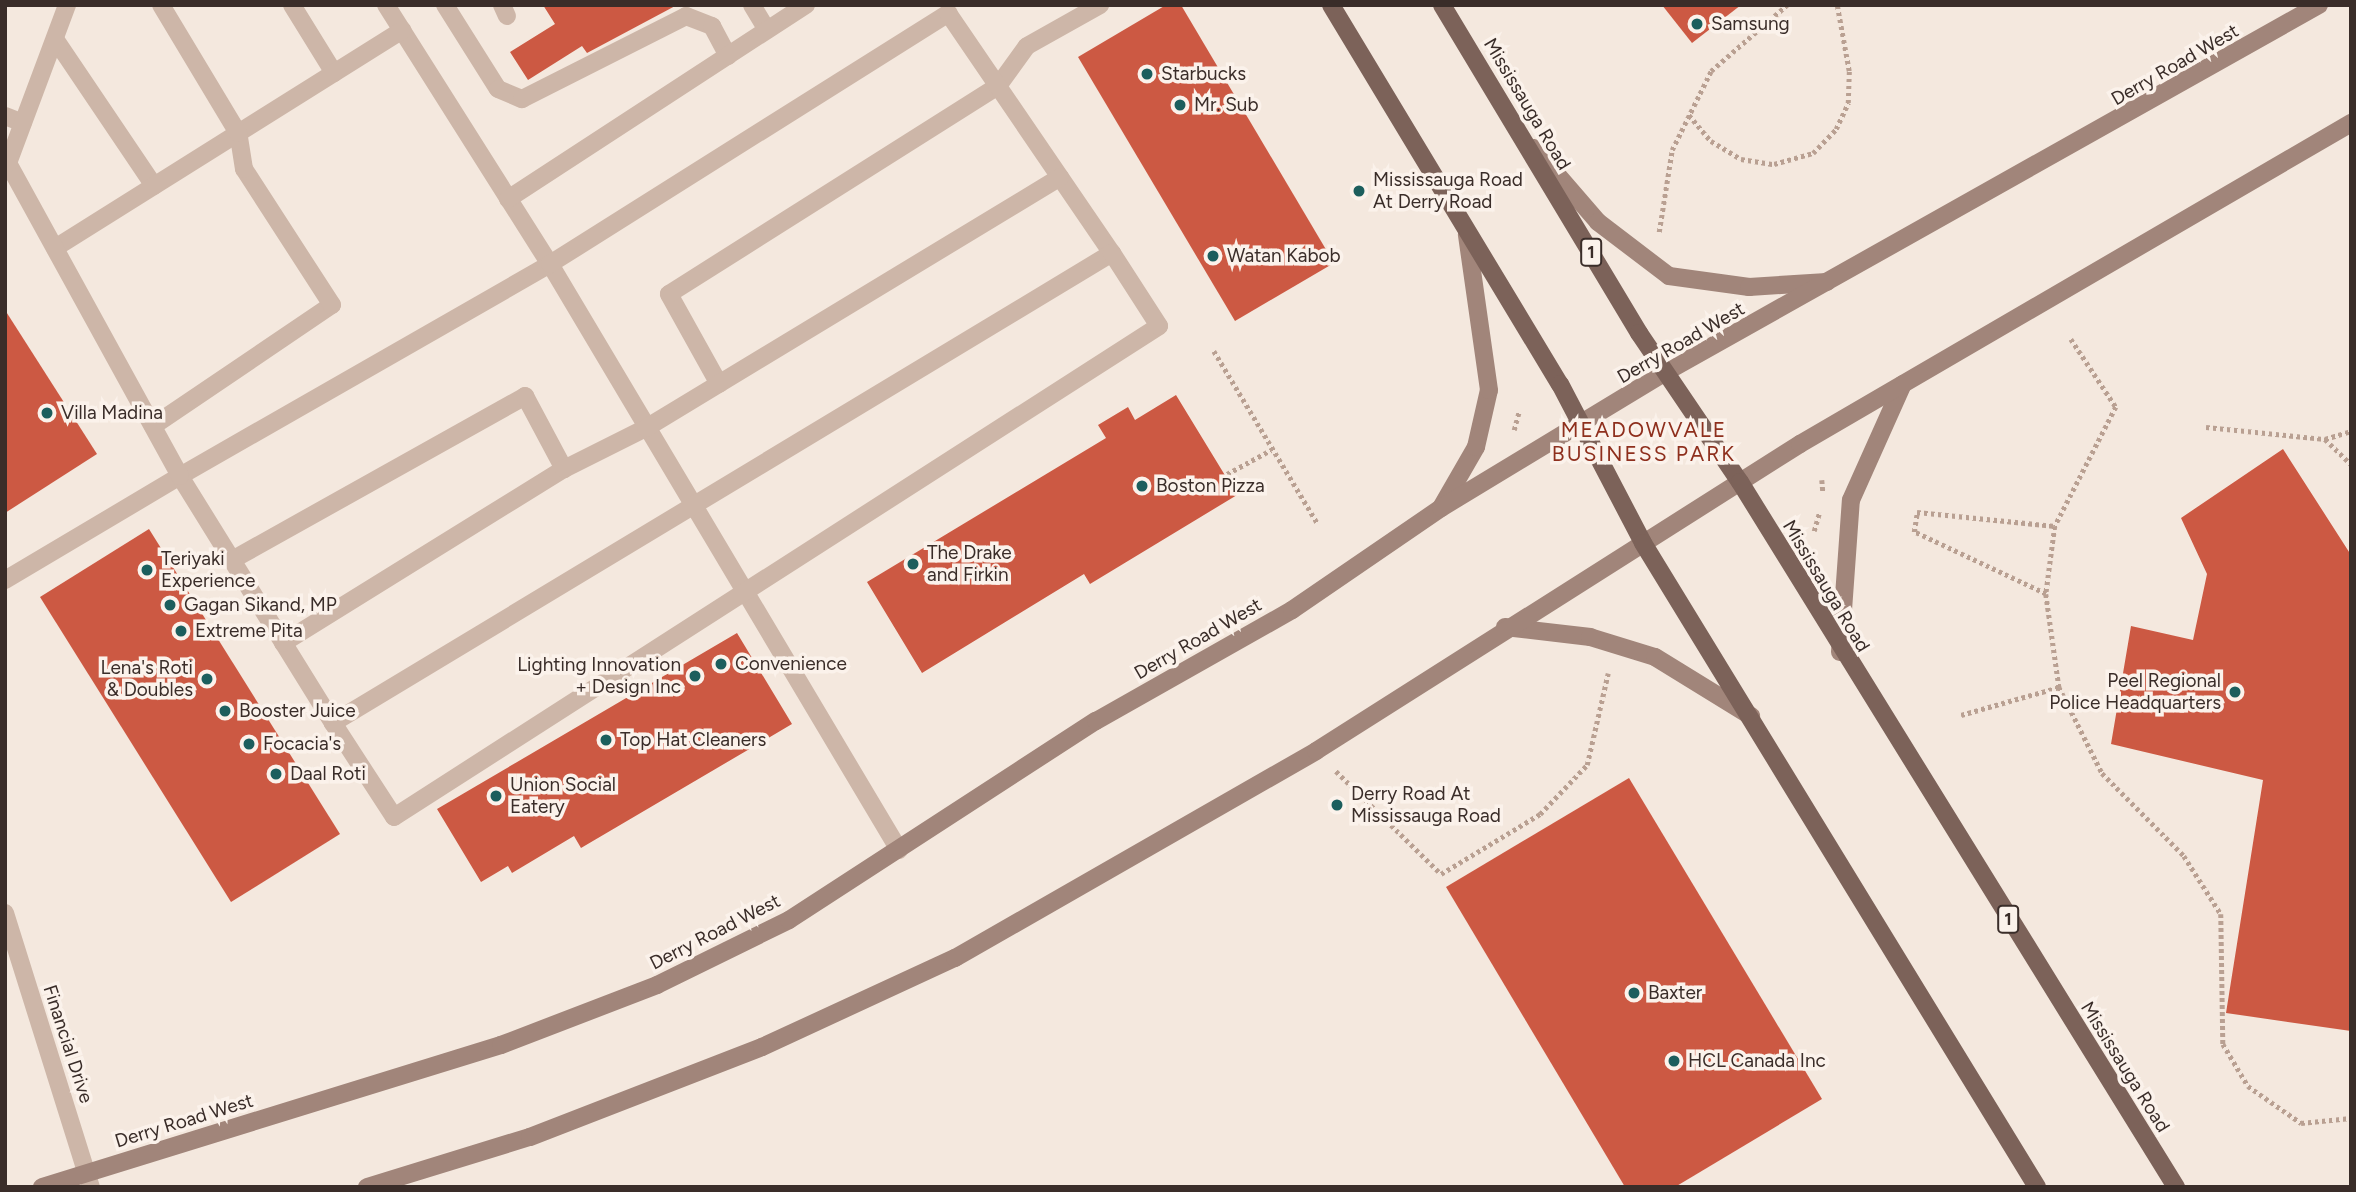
<!DOCTYPE html>
<html>
<head>
<meta charset="utf-8">
<style>
  body { margin:0 }
  #map { position:relative; width:2356px; height:1192px; overflow:hidden; background:#f4e8de; font-family:Figtree,sans-serif }
  div>[style] { position:absolute }
  .building>* { inset:0; background:#cc5943 }
  .path>* { height:4.5px; margin-top:-2.25px; transform-origin:0; background:repeating-linear-gradient(90deg,#b9a092 0 3.5px,transparent 0 7px) }
  .service>* { height:18px; margin:-9px; padding:0 9px; transform-origin:9px; border-radius:9px; background:#cdb6a8 }
  .tertiary>* { height:18px; margin:-9px; padding:0 9px; transform-origin:9px; border-radius:9px; background:#cdb6a8 }
  .secondary>* { height:18px; margin:-9px; padding:0 9px; transform-origin:9px; border-radius:9px; background:#a1857a }
  .primary>* { height:18px; margin:-9px; padding:0 9px; transform-origin:9px; border-radius:9px; background:#7c6259 }
  .dots>* { width:19px; height:19px; translate:-50% -50%; box-sizing:border-box; border:4px solid #fbf2eb; border-radius:50% }
  span { translate:-50% -50%; white-space:nowrap; text-align:center; line-height:1.15; -webkit-text-stroke:7px #fbf2eb; paint-order:stroke }
  .shield-label span { padding:2px 5px; background:#fbf2eb; border:2px solid; border-radius:5px; -webkit-text-stroke-width:0 }
  .shield-label { font-size:18px; color:#3a2d29; font-weight:700 }
  .poi-label { font-size:19px; color:#3a2d29 }
  .left { translate:0 -50%; text-align:left }
  .right { translate:-100% -50%; text-align:right }
  .street-label { font-size:19px; color:#3a2d29 }
  .neighbourhood-label { font-size:21px; color:#8e2f1d; letter-spacing:2px }
  .frame { position:absolute; inset:0; border:7px solid #3a2d29; pointer-events:none }
</style>
</head>
<body>
<div id="map">
  <div class="building">
    <i style="clip-path:polygon(543px 5px,677px 5px,587px 53px,582px 46px,528px 80px,510px 52px,555px 24px)"></i>
    <i style="clip-path:polygon(1166px 5px,1181px 5px,1334px 263px,1235px 321px,1078px 57px)"></i>
    <i style="clip-path:polygon(1662px 5px,1741px 5px,1692px 43px)"></i>
    <i style="clip-path:polygon(5px 310px,97px 454px,5px 513px)"></i>
    <i style="clip-path:polygon(1176px 395px,1237px 495px,1090px 584px,1084px 574px,922px 673px,867px 582px,1106px 438px,1098px 425px,1128px 407px,1135px 420px)"></i>
    <i style="clip-path:polygon(2283px 449px,2351px 555px,2351px 1031px,2226px 1013px,2263px 780px,2111px 744px,2131px 626px,2193px 640px,2207px 574px,2181px 518px)"></i>
    <i style="clip-path:polygon(149px 529px,340px 834px,231px 902px,40px 597px)"></i>
    <i style="clip-path:polygon(737px 633px,792px 724px,581px 848px,574px 836px,512px 873px,508px 866px,481px 882px,437px 809px)"></i>
    <i style="clip-path:polygon(1629px 778px,1822px 1099px,1675px 1187px,1625px 1187px,1446px 887px)"></i>
  </div>
  <div class="path">
    <i style="left:1689px;top:115px;width:34px;rotate:50deg"></i>
    <i style="left:1711px;top:141px;width:35px;rotate:31deg"></i>
    <i style="left:1741px;top:159px;width:33px;rotate:9deg"></i>
    <i style="left:1774px;top:164px;width:41px;rotate:-15.8deg"></i>
    <i style="left:1813px;top:153px;width:33px;rotate:-46deg"></i>
    <i style="left:1836px;top:129px;width:29px;rotate:-65deg"></i>
    <i style="left:1848px;top:103px;width:32px;rotate:-88deg"></i>
    <i style="left:1849px;top:71px;width:67px;rotate:-100.3deg"></i>
    <i style="left:1659px;top:232px;width:83px;rotate:-81deg"></i>
    <i style="left:1672px;top:150px;width:88px;rotate:-63.7deg"></i>
    <i style="left:1711px;top:71px;width:101px;rotate:-41deg"></i>
    <i style="left:2071px;top:339px;width:82px;rotate:56.5deg"></i>
    <i style="left:2116px;top:407px;width:134px;rotate:117.1deg"></i>
    <i style="left:2055px;top:526px;width:69px;rotate:97.5deg"></i>
    <i style="left:2046px;top:594px;width:94px;rotate:82deg"></i>
    <i style="left:2059px;top:687px;width:96px;rotate:63.4deg"></i>
    <i style="left:2102px;top:773px;width:117px;rotate:45.3deg"></i>
    <i style="left:2184px;top:856px;width:69px;rotate:57.5deg"></i>
    <i style="left:2221px;top:914px;width:130px;rotate:89.1deg"></i>
    <i style="left:2223px;top:1044px;width:49px;rotate:59.2deg"></i>
    <i style="left:2248px;top:1086px;width:65px;rotate:34.9deg"></i>
    <i style="left:2301px;top:1123px;width:50px;rotate:-5.7deg"></i>
    <i style="left:1214px;top:351px;width:202px;rotate:59deg"></i>
    <i style="left:2206px;top:427px;width:120px;rotate:5.8deg"></i>
    <i style="left:2325px;top:439px;width:27px;rotate:-17deg"></i>
    <i style="left:1514px;top:430px;width:20px;rotate:-75deg"></i>
    <i style="left:2325px;top:439px;width:36px;rotate:44deg"></i>
    <i style="left:1227px;top:474px;width:50px;rotate:-28.6deg"></i>
    <i style="left:1822px;top:480px;width:11px;rotate:85deg"></i>
    <i style="left:1814px;top:531px;width:18px;rotate:-74deg"></i>
    <i style="left:2046px;top:594px;width:146px;rotate:-154.8deg"></i>
    <i style="left:1914px;top:532px;width:20px;rotate:-81deg"></i>
    <i style="left:1917px;top:512px;width:139px;rotate:5.8deg"></i>
    <i style="left:1961px;top:715px;width:102px;rotate:-15.9deg"></i>
    <i style="left:1336px;top:771px;width:147px;rotate:44.4deg"></i>
    <i style="left:1441px;top:874px;width:116px;rotate:-31.2deg"></i>
    <i style="left:1540px;top:814px;width:68px;rotate:-46.2deg"></i>
    <i style="left:1587px;top:765px;width:94px;rotate:-77.1deg"></i>
  </div>
  <div class="service">
    <i style="left:292px;top:5px;width:80px;rotate:58.3deg"></i>
    <i style="left:386px;top:5px;width:307px;rotate:57.7deg"></i>
    <i style="left:550px;top:264px;width:682px;rotate:59.22deg"></i>
    <i style="left:445px;top:5px;width:99px;rotate:57.8deg"></i>
    <i style="left:498px;top:89px;width:26px;rotate:23deg"></i>
    <i style="left:522px;top:99px;width:184px;rotate:-26.8deg"></i>
    <i style="left:686px;top:16px;width:28px;rotate:21deg"></i>
    <i style="left:712px;top:26px;width:34px;rotate:62deg"></i>
    <i style="left:502px;top:5px;width:12px;rotate:66deg"></i>
    <i style="left:752px;top:5px;width:29px;rotate:59deg"></i>
    <i style="left:55px;top:39px;width:177px;rotate:56deg"></i>
    <i style="left:5px;top:116px;width:19px;rotate:21deg"></i>
    <i style="left:508px;top:199px;width:356px;rotate:-33.1deg"></i>
    <i style="left:55px;top:248px;width:410px;rotate:-32.1deg"></i>
    <i style="left:719px;top:384px;width:103px;rotate:-119.1deg"></i>
    <i style="left:669px;top:294px;width:389px;rotate:-32.3deg"></i>
    <i style="left:998px;top:86px;width:49px;rotate:-54.1deg"></i>
    <i style="left:1027px;top:46px;width:84px;rotate:-29.3deg"></i>
    <i style="left:153px;top:426px;width:216px;rotate:-34.1deg"></i>
    <i style="left:332px;top:305px;width:162px;rotate:-122.9deg"></i>
    <i style="left:244px;top:169px;width:36px;rotate:-99deg"></i>
    <i style="left:238px;top:133px;width:149px;rotate:-121deg"></i>
    <i style="left:232px;top:560px;width:336px;rotate:-29.2deg"></i>
    <i style="left:525px;top:396px;width:83px;rotate:61.9deg"></i>
    <i style="left:5px;top:580px;width:204px;rotate:-30.7deg"></i>
    <i style="left:180px;top:476px;width:426px;rotate:-29.8deg"></i>
    <i style="left:550px;top:264px;width:471px;rotate:-32.2deg"></i>
    <i style="left:948px;top:13px;width:291px;rotate:55.7deg"></i>
    <i style="left:1112px;top:253px;width:910px;rotate:148.9deg"></i>
    <i style="left:333px;top:723px;width:291px;rotate:-121.8deg"></i>
    <i style="left:180px;top:476px;width:357px;rotate:-118.8deg"></i>
    <i style="left:8px;top:163px;width:169px;rotate:-69.5deg"></i>
    <i style="left:283px;top:643px;width:331px;rotate:-31.8deg"></i>
    <i style="left:564px;top:469px;width:92px;rotate:-26.6deg"></i>
    <i style="left:646px;top:428px;width:484px;rotate:-31.2deg"></i>
    <i style="left:333px;top:723px;width:112px;rotate:57deg"></i>
    <i style="left:394px;top:817px;width:909px;rotate:-32.69deg"></i>
    <i style="left:1159px;top:326px;width:87px;rotate:-122.8deg"></i>
  </div>
  <div class="tertiary">
    <i style="left:5px;top:913px;width:287px;rotate:72.6deg"></i>
  </div>
  <div class="secondary">
    <i style="left:1534px;top:148px;width:98px;rotate:49.1deg"></i>
    <i style="left:1598px;top:222px;width:89px;rotate:37.3deg"></i>
    <i style="left:1669px;top:276px;width:81px;rotate:7.8deg"></i>
    <i style="left:1749px;top:287px;width:78px;rotate:-3.7deg"></i>
    <i style="left:1442px;top:506px;width:68px;rotate:-60deg"></i>
    <i style="left:1476px;top:447px;width:58px;rotate:-77.2deg"></i>
    <i style="left:1489px;top:390px;width:157px;rotate:-98.1deg"></i>
    <i style="left:1505px;top:627px;width:86px;rotate:6.7deg"></i>
    <i style="left:1590px;top:637px;width:68px;rotate:17.1deg"></i>
    <i style="left:1655px;top:657px;width:113px;rotate:31.6deg"></i>
    <i style="left:1840px;top:652px;width:152px;rotate:-85.9deg"></i>
    <i style="left:1851px;top:500px;width:127px;rotate:-65.9deg"></i>
    <i style="left:42px;top:1187px;width:480px;rotate:-17.2deg"></i>
    <i style="left:501px;top:1045px;width:167px;rotate:-21deg"></i>
    <i style="left:657px;top:985px;width:147px;rotate:-26.2deg"></i>
    <i style="left:789px;top:920px;width:366px;rotate:-33deg"></i>
    <i style="left:1096px;top:721px;width:225px;rotate:-29.5deg"></i>
    <i style="left:1292px;top:610px;width:181px;rotate:-34.4deg"></i>
    <i style="left:1441px;top:508px;width:263px;rotate:-31.2deg"></i>
    <i style="left:1666px;top:372px;width:749px;rotate:-29.34deg"></i>
    <i style="left:367px;top:1187px;width:170px;rotate:-17.1deg"></i>
    <i style="left:530px;top:1137px;width:249px;rotate:-21.2deg"></i>
    <i style="left:762px;top:1047px;width:213px;rotate:-24.8deg"></i>
    <i style="left:955px;top:958px;width:416px;rotate:-29.8deg"></i>
    <i style="left:1316px;top:751px;width:573px;rotate:-32.39deg"></i>
    <i style="left:1800px;top:444px;width:638px;rotate:-30.22deg"></i>
  </div>
  <div class="primary">
    <i style="left:1331px;top:5px;width:443px;rotate:58.9deg"></i>
    <i style="left:1560px;top:384px;width:179px;rotate:62.4deg"></i>
    <i style="left:1643px;top:543px;width:755px;rotate:58.54deg"></i>
    <i style="left:1442px;top:5px;width:383px;rotate:59deg"></i>
    <i style="left:1639px;top:333px;width:180px;rotate:55.9deg"></i>
    <i style="left:1740px;top:482px;width:829px;rotate:58.27deg"></i>
  </div>
  <div class="dots">
    <i style="left:1697px;top:24px;background:#1c5e5d"></i>
    <i style="left:1147px;top:74px;background:#1c5e5d"></i>
    <i style="left:1180px;top:105px;background:#1c5e5d"></i>
    <i style="left:1359px;top:191px;background:#1c5e5d"></i>
    <i style="left:1213px;top:256px;background:#1c5e5d"></i>
    <i style="left:47px;top:413px;background:#1c5e5d"></i>
    <i style="left:1142px;top:486px;background:#1c5e5d"></i>
    <i style="left:913px;top:564px;background:#1c5e5d"></i>
    <i style="left:147px;top:570px;background:#1c5e5d"></i>
    <i style="left:170px;top:605px;background:#1c5e5d"></i>
    <i style="left:181px;top:631px;background:#1c5e5d"></i>
    <i style="left:721px;top:664px;background:#1c5e5d"></i>
    <i style="left:695px;top:676px;background:#1c5e5d"></i>
    <i style="left:207px;top:679px;background:#1c5e5d"></i>
    <i style="left:2235px;top:692px;background:#1c5e5d"></i>
    <i style="left:225px;top:711px;background:#1c5e5d"></i>
    <i style="left:606px;top:740px;background:#1c5e5d"></i>
    <i style="left:249px;top:744px;background:#1c5e5d"></i>
    <i style="left:276px;top:774px;background:#1c5e5d"></i>
    <i style="left:496px;top:796px;background:#1c5e5d"></i>
    <i style="left:1337px;top:805px;background:#1c5e5d"></i>
    <i style="left:1634px;top:993px;background:#1c5e5d"></i>
    <i style="left:1674px;top:1061px;background:#1c5e5d"></i>
  </div>
  <div class="shield-label">
    <span style="left:1591px;top:252px">1</span>
    <span style="left:2008px;top:919px">1</span>
  </div>
  <div class="poi-label">
    <span class="left" style="left:1711px;top:24px">Samsung</span>
    <span class="left" style="left:1161px;top:74px">Starbucks</span>
    <span class="left" style="left:1194px;top:105px">Mr. Sub</span>
    <span class="left" style="left:1373px;top:191px">Mississauga Road<br>At Derry Road</span>
    <span class="left" style="left:1227px;top:256px">Watan Kabob</span>
    <span class="left" style="left:61px;top:413px">Villa Madina</span>
    <span class="left" style="left:1156px;top:486px">Boston Pizza</span>
    <span class="left" style="left:927px;top:564px">The Drake<br>and Firkin</span>
    <span class="left" style="left:161px;top:570px">Teriyaki<br>Experience</span>
    <span class="left" style="left:184px;top:605px">Gagan Sikand, MP</span>
    <span class="left" style="left:195px;top:631px">Extreme Pita</span>
    <span class="left" style="left:735px;top:664px">Convenience</span>
    <span class="right" style="left:681px;top:676px">Lighting Innovation<br>+ Design Inc</span>
    <span class="right" style="left:193px;top:679px">Lena's Roti<br>&amp; Doubles</span>
    <span class="right" style="left:2221px;top:692px">Peel Regional<br>Police Headquarters</span>
    <span class="left" style="left:239px;top:711px">Booster Juice</span>
    <span class="left" style="left:620px;top:740px">Top Hat Cleaners</span>
    <span class="left" style="left:263px;top:744px">Focacia's</span>
    <span class="left" style="left:290px;top:774px">Daal Roti</span>
    <span class="left" style="left:510px;top:796px">Union Social<br>Eatery</span>
    <span class="left" style="left:1351px;top:805px">Derry Road At<br>Mississauga Road</span>
    <span class="left" style="left:1648px;top:993px">Baxter</span>
    <span class="left" style="left:1688px;top:1061px">HCL Canada Inc</span>
  </div>
  <div class="street-label">
    <span style="left:2175px;top:65px;rotate:-30deg">Derry Road West</span>
    <span style="left:1527px;top:104px;rotate:59deg">Mississauga Road</span>
    <span style="left:1681px;top:343px;rotate:-30deg">Derry Road West</span>
    <span style="left:1826px;top:586px;rotate:59deg">Mississauga Road</span>
    <span style="left:1198px;top:639px;rotate:-30deg">Derry Road West</span>
    <span style="left:715px;top:932px;rotate:-27deg">Derry Road West</span>
    <span style="left:68px;top:1044px;rotate:72deg">Financial Drive</span>
    <span style="left:2125px;top:1067px;rotate:58deg">Mississauga Road</span>
    <span style="left:184px;top:1121px;rotate:-17deg">Derry Road West</span>
  </div>
  <div class="neighbourhood-label">
    <span style="left:1644px;top:442px">MEADOWVALE<br>BUSINESS PARK</span>
  </div>
  <div class="frame"></div>
</div>
</body>
</html>
